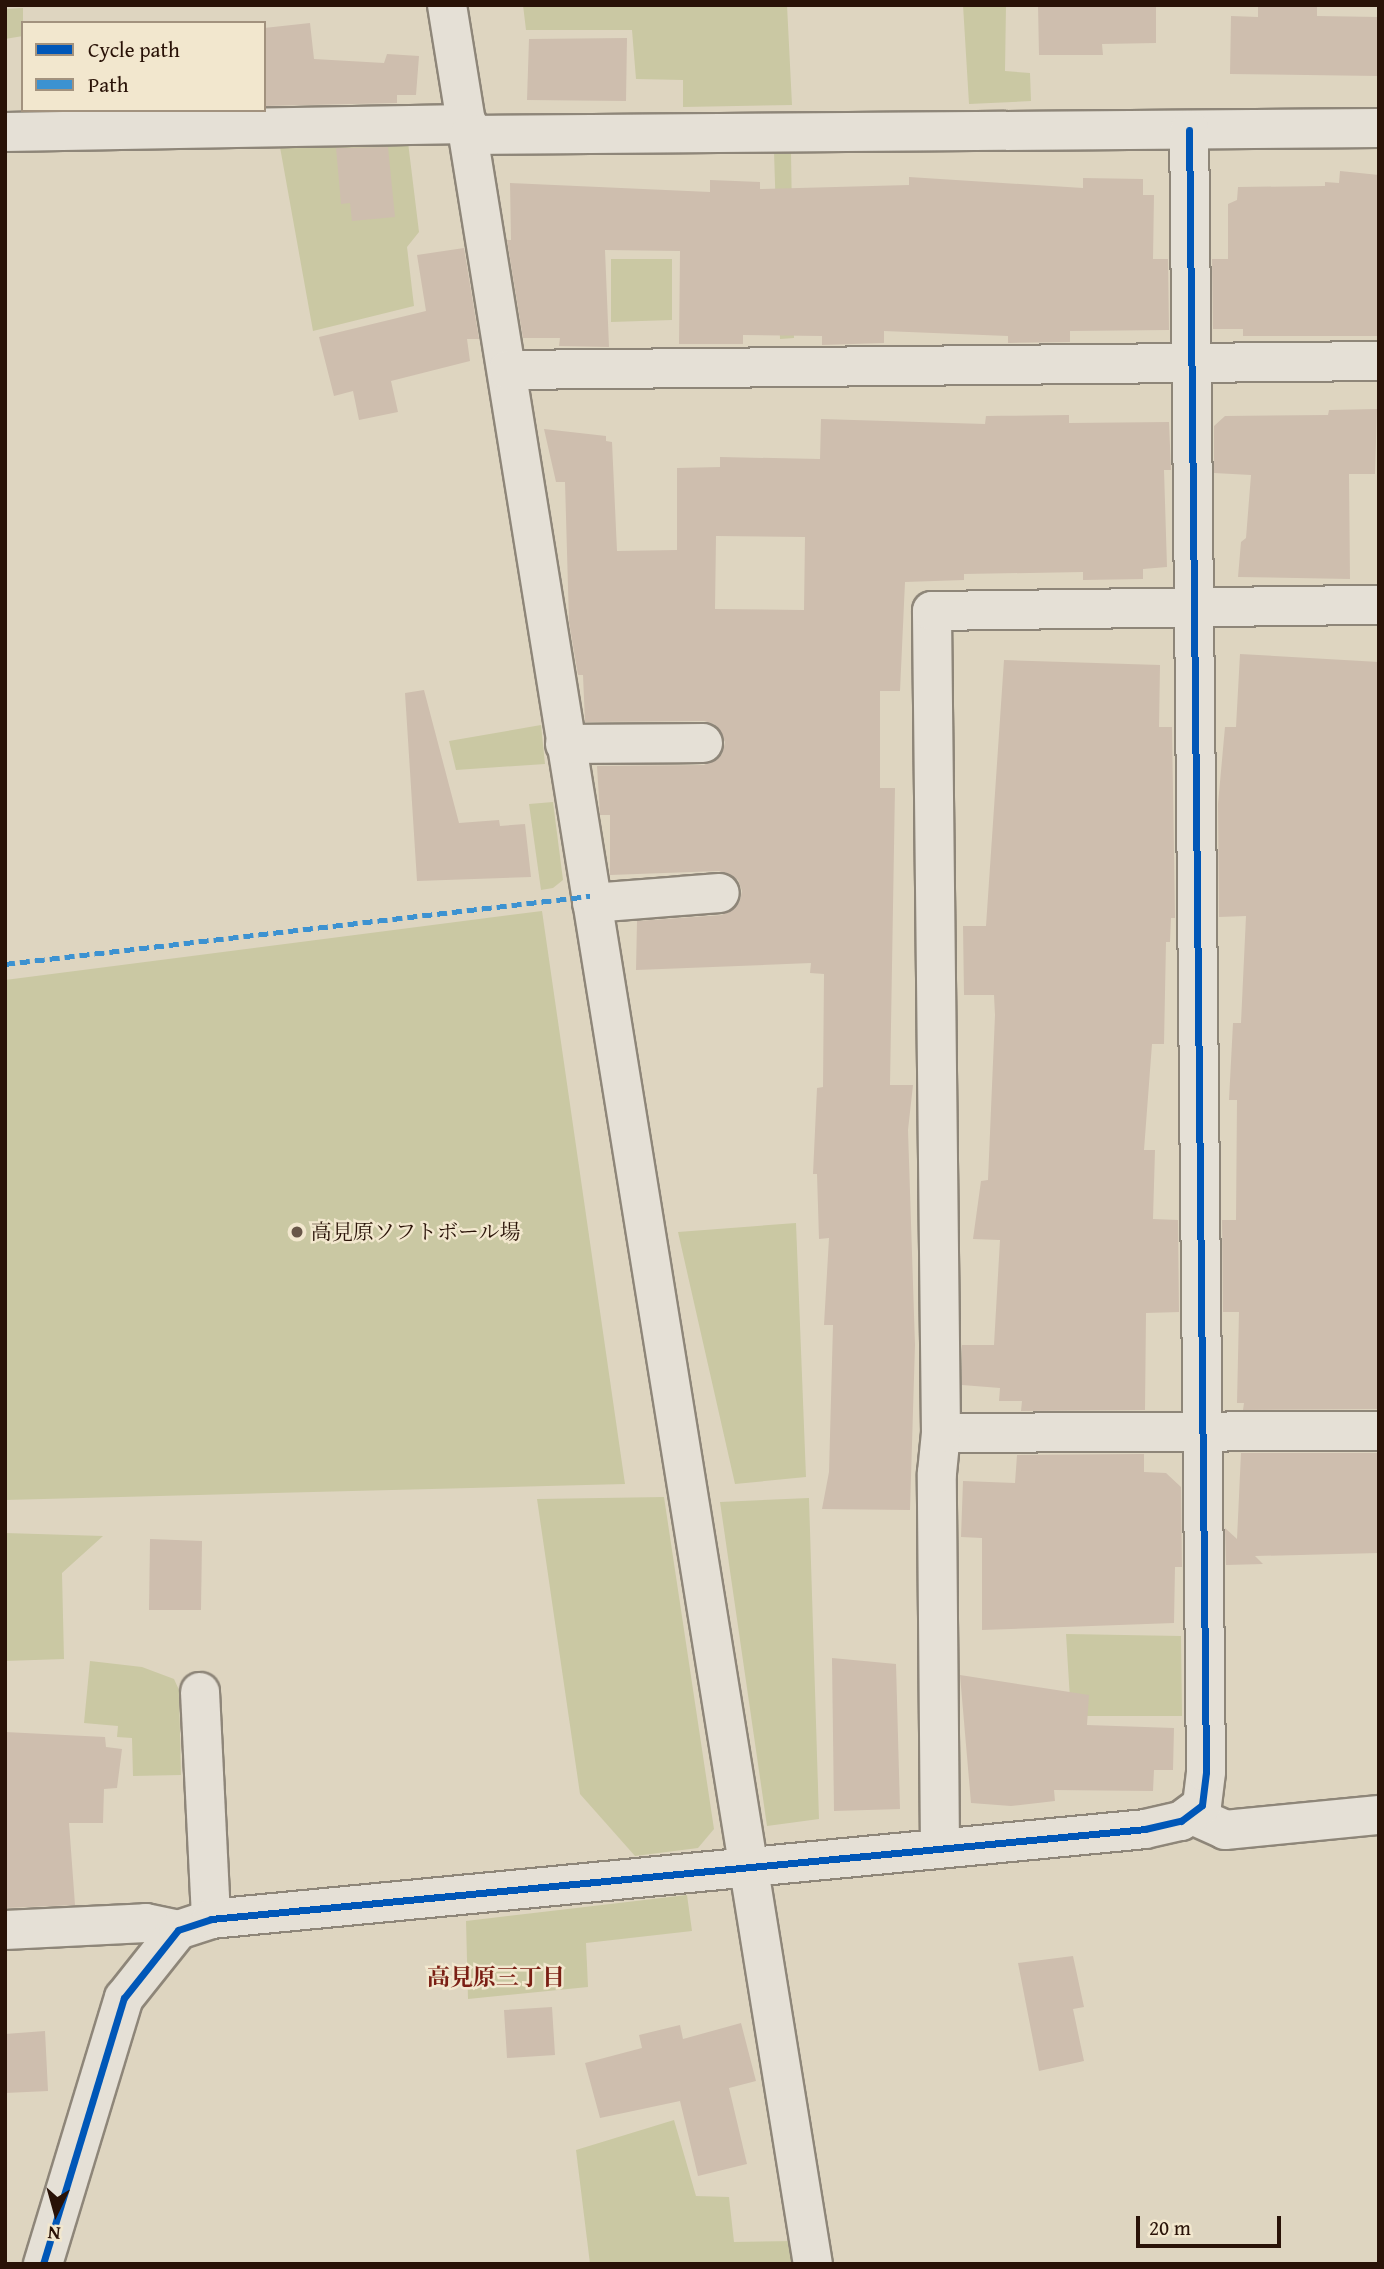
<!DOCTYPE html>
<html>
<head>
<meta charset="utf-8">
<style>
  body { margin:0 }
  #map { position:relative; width:1384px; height:2269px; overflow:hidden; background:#ded5c0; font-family:"Gentium Book Plus","Noto Serif JP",serif }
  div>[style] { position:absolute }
  .green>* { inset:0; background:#cac8a3 }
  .building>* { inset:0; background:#cebeae }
  .roads { filter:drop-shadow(2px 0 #8e8679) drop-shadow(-2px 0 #8e8679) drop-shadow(0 2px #8e8679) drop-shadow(0 -2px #8e8679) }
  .minor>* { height:38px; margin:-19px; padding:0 19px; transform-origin:19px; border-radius:19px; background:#e5e0d6 }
  .quiet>* { height:5px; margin-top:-2.5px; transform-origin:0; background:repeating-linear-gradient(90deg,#3c92d1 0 10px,transparent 0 15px) }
  .cycleway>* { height:7px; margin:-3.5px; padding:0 3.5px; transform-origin:3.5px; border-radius:3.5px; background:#0057b8 }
  .dots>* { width:19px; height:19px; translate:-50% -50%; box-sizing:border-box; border:4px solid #f2e7ce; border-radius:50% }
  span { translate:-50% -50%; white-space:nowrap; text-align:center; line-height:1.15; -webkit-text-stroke:5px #f2e7ce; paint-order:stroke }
  .poi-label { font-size:21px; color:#291207 }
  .left { translate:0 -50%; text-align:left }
  .neighbourhood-label { font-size:23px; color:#7a1f14; font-weight:700 }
  .frame { position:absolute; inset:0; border:7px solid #291207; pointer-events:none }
  .legend { position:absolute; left:21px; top:21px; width:245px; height:91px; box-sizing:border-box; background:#f2e7ce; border:2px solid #a2927e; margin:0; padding:9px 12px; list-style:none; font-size:21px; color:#291207 }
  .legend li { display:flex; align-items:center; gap:14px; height:35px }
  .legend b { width:35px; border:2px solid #a2927e }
  .north { position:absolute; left:21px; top:2178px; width:70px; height:70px; -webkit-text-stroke:5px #f2e7ce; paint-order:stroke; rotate:185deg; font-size:19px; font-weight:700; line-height:28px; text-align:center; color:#291207 }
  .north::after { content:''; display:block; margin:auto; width:24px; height:32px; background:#291207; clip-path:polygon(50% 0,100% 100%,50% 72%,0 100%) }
  .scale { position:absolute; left:1136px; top:2216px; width:145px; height:32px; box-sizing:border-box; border:4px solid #291207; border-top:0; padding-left:9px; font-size:21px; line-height:24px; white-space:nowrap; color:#291207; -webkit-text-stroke:5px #f2e7ce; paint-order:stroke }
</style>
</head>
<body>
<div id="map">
  <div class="green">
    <i style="clip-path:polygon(523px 5px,787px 5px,792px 105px,683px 107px,683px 80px,636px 79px,632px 30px,526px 30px)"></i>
    <i style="clip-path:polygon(963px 5px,1006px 5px,1005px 71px,1030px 73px,1031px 101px,969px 104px)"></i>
    <i style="clip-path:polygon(23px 8px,23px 36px,5px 39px,5px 9px)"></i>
    <i style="clip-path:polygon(407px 134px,419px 232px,407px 247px,414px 306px,313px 331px,278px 136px)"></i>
    <i style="clip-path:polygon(774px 152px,791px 152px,794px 338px,780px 339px)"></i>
    <i style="clip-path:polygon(611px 259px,672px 259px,672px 320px,611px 322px)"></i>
    <i style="clip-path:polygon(541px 725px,545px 764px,456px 770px,449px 741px)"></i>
    <i style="clip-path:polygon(553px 802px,563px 880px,553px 888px,541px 890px,529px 804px)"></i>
    <i style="clip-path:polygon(542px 911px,625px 1484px,5px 1500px,5px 980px)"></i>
    <i style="clip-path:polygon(796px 1223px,806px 1477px,735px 1484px,678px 1232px)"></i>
    <i style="clip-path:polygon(664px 1497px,714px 1829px,698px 1848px,635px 1856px,580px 1794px,537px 1499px)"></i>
    <i style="clip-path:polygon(809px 1498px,819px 1819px,767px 1826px,720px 1502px)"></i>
    <i style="clip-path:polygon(5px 1533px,103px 1536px,62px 1573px,64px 1659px,5px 1661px)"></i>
    <i style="clip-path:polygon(1066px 1634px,1181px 1636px,1182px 1716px,1071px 1716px)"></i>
    <i style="clip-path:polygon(90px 1661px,142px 1667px,174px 1679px,179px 1690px,181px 1775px,133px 1776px,132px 1738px,117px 1737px,118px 1726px,84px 1723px)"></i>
    <i style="clip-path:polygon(687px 1895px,692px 1931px,586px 1943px,588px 1987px,468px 1999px,466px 1921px)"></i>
    <i style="clip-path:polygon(674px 2120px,696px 2196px,729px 2197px,734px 2242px,795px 2241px,797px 2264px,590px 2264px,576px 2150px)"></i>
  </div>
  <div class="building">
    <i style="clip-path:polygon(1038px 5px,1156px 5px,1156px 43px,1102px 44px,1103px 55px,1039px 55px)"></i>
    <i style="clip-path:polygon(1258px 5px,1317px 5px,1317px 16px,1379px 17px,1379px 76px,1230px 74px,1231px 16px,1258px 17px)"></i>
    <i style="clip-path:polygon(310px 23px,314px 59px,384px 63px,387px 54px,419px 56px,416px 95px,397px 95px,397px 103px,264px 106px,264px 28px)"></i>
    <i style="clip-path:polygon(627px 38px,626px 101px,527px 100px,529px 39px)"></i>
    <i style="clip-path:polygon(388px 147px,395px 217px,352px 221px,350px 203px,341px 204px,336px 148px)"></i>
    <i style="clip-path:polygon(1340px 171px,1379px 175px,1379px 336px,1243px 336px,1243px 329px,1213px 329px,1212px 259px,1228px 259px,1228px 204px,1237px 200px,1238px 187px,1325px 186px,1325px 182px,1339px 183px)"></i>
    <i style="clip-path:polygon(909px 177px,1083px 188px,1083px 178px,1143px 179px,1143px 195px,1154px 195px,1153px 259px,1168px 259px,1169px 330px,1070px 331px,1070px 342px,1008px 343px,1008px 336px,884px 331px,884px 343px,822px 345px,822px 336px,743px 335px,743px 344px,679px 344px,680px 251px,605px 250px,609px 347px,559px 346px,560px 338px,523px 338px,507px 240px,511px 240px,510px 183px,710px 192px,710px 180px,760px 182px,760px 189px,909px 185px)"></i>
    <i style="clip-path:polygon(464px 248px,479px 339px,467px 339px,470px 361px,391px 381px,398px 412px,359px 420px,353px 391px,334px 396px,319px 337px,426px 311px,417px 255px)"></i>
    <i style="clip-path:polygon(1377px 409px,1375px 474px,1349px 474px,1350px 579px,1238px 577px,1241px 542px,1246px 538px,1251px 475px,1214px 473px,1214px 426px,1225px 416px,1328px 415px,1329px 410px)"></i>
    <i style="clip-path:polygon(evenodd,1069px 415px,1069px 423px,1169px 422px,1171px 470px,1164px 470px,1167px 567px,1143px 569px,1143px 579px,1083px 580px,1083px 572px,964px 574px,964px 580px,905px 582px,900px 691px,880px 691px,880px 788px,895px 788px,890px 1085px,913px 1085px,908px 1130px,915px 1345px,910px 1510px,822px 1509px,829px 1472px,833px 1325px,824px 1325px,829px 1238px,819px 1239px,817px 1174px,813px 1174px,817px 1088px,823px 1087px,824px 974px,810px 973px,811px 963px,636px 970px,637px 921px,722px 915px,739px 903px,742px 891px,738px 880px,719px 871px,610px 875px,610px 815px,600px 815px,597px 766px,704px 765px,722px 754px,725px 742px,714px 724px,704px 721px,585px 722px,583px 675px,578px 675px,569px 622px,565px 482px,556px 482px,544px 429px,606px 436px,606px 441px,612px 442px,617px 551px,677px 550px,677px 468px,720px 467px,720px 457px,820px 459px,821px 419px,985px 424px,986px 416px,1069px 415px,716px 536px,805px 537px,804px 610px,715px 609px,716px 536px)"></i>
    <i style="clip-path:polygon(1240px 654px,1379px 662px,1379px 1409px,1243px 1410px,1244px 1403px,1237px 1403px,1239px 1312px,1223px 1312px,1222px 1220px,1236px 1220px,1237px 1100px,1229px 1100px,1233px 1023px,1241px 1023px,1246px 916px,1219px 917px,1218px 804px,1225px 727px,1236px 727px)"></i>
    <i style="clip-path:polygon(1004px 660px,1160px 665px,1159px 727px,1172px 727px,1175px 918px,1171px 918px,1170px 942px,1166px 942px,1164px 1044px,1152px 1044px,1144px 1150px,1155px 1150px,1153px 1219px,1178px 1220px,1179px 1312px,1146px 1313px,1145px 1410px,1021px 1411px,1022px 1401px,999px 1401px,1000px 1388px,962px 1385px,962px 1345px,994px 1345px,1000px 1240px,973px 1239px,981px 1181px,988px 1180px,995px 1015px,994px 995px,964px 995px,963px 926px,986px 926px)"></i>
    <i style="clip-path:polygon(424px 690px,459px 823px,499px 820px,500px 826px,525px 824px,531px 877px,417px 881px,405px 693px)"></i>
    <i style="clip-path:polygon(1241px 1453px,1379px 1453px,1379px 1553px,1255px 1556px,1263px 1564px,1226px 1565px,1225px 1528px,1237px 1539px)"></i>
    <i style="clip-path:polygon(1144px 1454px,1144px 1472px,1166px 1473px,1181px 1487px,1182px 1567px,1175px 1567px,1174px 1623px,982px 1630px,982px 1538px,961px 1537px,963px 1481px,1015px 1483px,1017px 1455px)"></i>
    <i style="clip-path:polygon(150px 1539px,202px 1541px,201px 1610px,149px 1610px)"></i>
    <i style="clip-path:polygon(832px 1658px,896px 1664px,900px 1809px,834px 1811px)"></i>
    <i style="clip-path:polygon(960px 1675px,1089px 1695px,1087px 1725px,1174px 1728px,1173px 1770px,1154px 1770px,1153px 1791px,1054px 1790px,1055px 1801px,1011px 1806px,971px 1803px)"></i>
    <i style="clip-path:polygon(5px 1732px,105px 1737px,106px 1747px,122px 1749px,117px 1788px,104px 1789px,103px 1823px,69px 1823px,75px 1905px,5px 1908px)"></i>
    <i style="clip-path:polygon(1073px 1956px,1084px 2007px,1073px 2009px,1084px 2061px,1039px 2071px,1018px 1963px)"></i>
    <i style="clip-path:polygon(552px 2007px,555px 2055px,507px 2058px,504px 2010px)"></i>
    <i style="clip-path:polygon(741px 2023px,756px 2081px,729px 2088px,747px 2164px,698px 2176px,680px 2101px,600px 2118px,585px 2063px,642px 2048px,639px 2035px,680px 2025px,683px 2039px)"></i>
    <i style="clip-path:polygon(45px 2031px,48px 2091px,5px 2093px,5px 2034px)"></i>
  </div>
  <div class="roads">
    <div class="minor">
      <i style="left:447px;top:5px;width:2288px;rotate:80.8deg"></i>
      <i style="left:5px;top:132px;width:463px;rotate:-1deg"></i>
      <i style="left:469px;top:135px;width:910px;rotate:-0.44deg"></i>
      <i style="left:508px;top:370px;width:871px;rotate:-0.59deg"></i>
      <i style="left:565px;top:744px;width:138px;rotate:-0.4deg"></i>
      <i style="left:592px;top:903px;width:128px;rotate:-4.5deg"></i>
      <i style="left:941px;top:1433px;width:438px;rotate:-0.3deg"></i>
      <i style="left:200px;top:1692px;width:227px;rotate:87.2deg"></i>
      <i style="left:1192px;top:1815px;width:36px;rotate:24deg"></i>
      <i style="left:1225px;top:1830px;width:155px;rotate:-5.6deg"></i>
      <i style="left:940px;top:1848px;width:375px;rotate:-90.5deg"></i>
      <i style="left:937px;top:1473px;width:40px;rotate:-84.3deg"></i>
      <i style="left:941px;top:1433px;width:822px;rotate:-90.63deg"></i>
      <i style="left:932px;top:611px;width:447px;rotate:-0.8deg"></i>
      <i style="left:5px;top:1930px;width:141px;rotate:-2.8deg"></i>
      <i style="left:146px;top:1923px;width:33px;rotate:12deg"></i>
      <i style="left:43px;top:2264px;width:278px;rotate:-73.1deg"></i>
      <i style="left:124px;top:1998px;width:87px;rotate:-51.5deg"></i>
      <i style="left:178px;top:1930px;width:35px;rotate:-18deg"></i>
      <i style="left:211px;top:1919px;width:938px;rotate:-5.5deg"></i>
      <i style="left:1145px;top:1829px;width:37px;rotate:-13deg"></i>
      <i style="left:1181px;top:1821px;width:26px;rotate:-37deg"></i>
      <i style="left:1202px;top:1805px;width:33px;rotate:-83deg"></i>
      <i style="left:1206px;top:1772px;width:1642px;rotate:-90.59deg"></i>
    </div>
  </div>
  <div class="quiet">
    <i style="left:5px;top:964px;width:589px;rotate:-6.63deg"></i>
  </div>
  <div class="cycleway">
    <i style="left:43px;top:2264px;width:278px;rotate:-73.1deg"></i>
    <i style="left:124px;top:1998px;width:87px;rotate:-51.5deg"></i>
    <i style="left:178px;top:1930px;width:35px;rotate:-18deg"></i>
    <i style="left:211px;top:1919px;width:938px;rotate:-5.5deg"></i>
    <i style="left:1145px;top:1829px;width:37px;rotate:-13deg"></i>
    <i style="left:1181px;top:1821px;width:26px;rotate:-37deg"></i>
    <i style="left:1202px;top:1805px;width:33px;rotate:-83deg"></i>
    <i style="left:1206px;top:1772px;width:1642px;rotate:-90.59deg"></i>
  </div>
  <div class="dots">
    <i style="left:297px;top:1232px;background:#685648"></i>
  </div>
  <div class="poi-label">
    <span class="left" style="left:311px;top:1232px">高見原ソフトボール場</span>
  </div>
  <div class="neighbourhood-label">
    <span style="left:496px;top:1977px">高見原三丁目</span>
  </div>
  <div class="frame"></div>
  <ul class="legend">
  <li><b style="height:9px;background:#0057b8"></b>Cycle path</li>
  <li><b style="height:9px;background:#3c92d1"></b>Path</li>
  </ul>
  <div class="north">N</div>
  <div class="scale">20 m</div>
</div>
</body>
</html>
